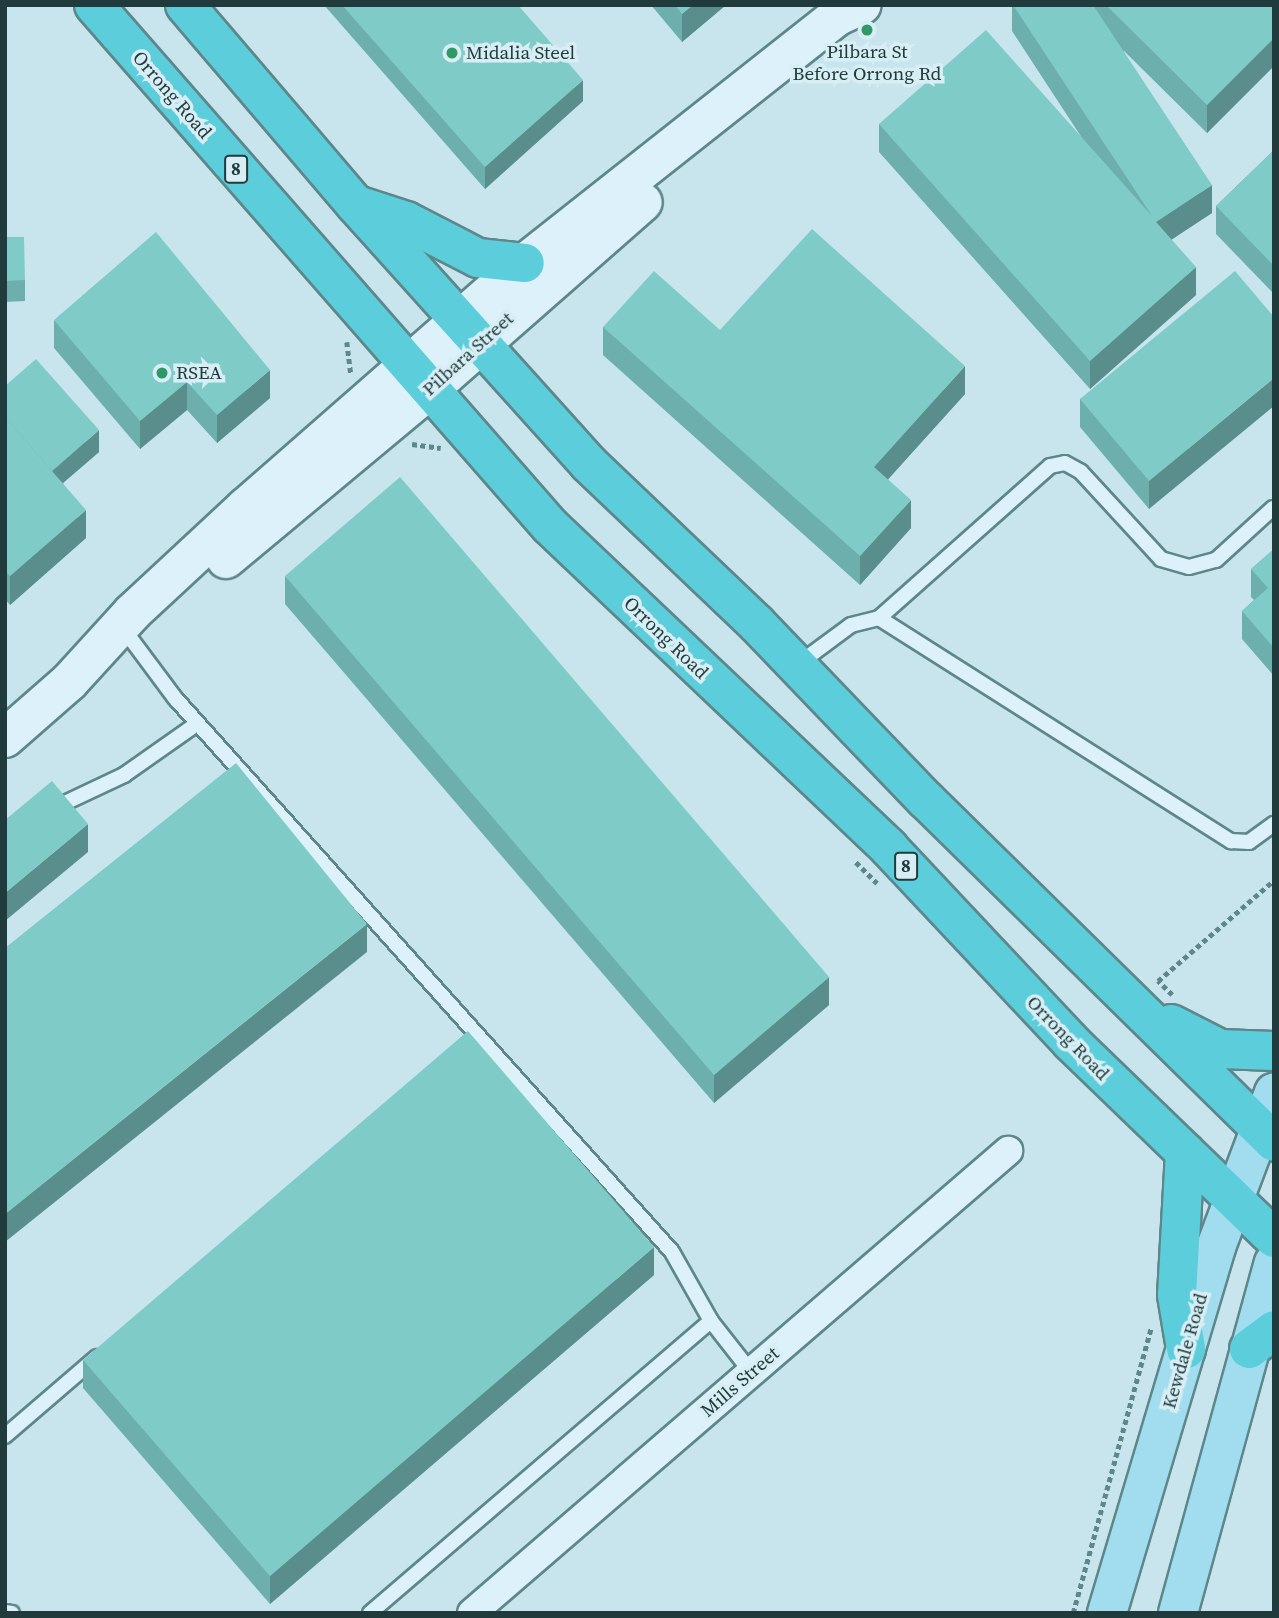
<!DOCTYPE html>
<html>
<head>
<meta charset="utf-8">
<style>
  body { margin:0 }
  #map { position:relative; width:1279px; height:1618px; overflow:hidden; background:#c8e5ee; font-family:"Source Serif 4",serif }
  div>[style] { position:absolute }
  .path>* { height:4.5px; margin-top:-2.25px; transform-origin:0; background:repeating-linear-gradient(90deg,#5d878a 0 5px,transparent 0 8.5px) }
  .roads { filter:drop-shadow(2px 0 #5d878a) drop-shadow(-2px 0 #5d878a) drop-shadow(0 2px #5d878a) drop-shadow(0 -2px #5d878a) }
  .lane>* { height:14px; margin:-7px; padding:0 7px; transform-origin:7px; border-radius:7px; background:#dcf1f9 }
  .street>* { height:28px; margin:-14px; padding:0 14px; transform-origin:14px; border-radius:14px; background:#dcf1f9 }
  .secondary>* { height:38px; margin:-19px; padding:0 19px; transform-origin:19px; border-radius:19px; background:#dcf1f9 }
  .primary>* { height:38px; margin:-19px; padding:0 19px; transform-origin:19px; border-radius:19px; background:#a2ddef }
  .highway>* { height:38px; margin:-19px; padding:0 19px; transform-origin:19px; border-radius:19px; background:#5ccdda }
  .wall>* { inset:0; background:#6dafac }
  .shaded-wall>* { inset:0; background:#598e8c }
  .building>* { inset:0; background:#7fcbc8 }
  .dots>* { width:19px; height:19px; translate:-50% -50%; box-sizing:border-box; border:4px solid #d8eef5; border-radius:50% }
  span { translate:-50% -50%; white-space:nowrap; text-align:center; line-height:1.15; -webkit-text-stroke:7px #d8eef5; paint-order:stroke }
  .shield-label span { padding:2px 5px; background:#d8eef5; border:2px solid; border-radius:5px; -webkit-text-stroke-width:0 }
  .shield-label { font-size:18px; color:#213a3b; font-weight:700 }
  .poi-label { font-size:19px; color:#213a3b }
  .left { translate:0 -50%; text-align:left }
  .street-label { font-size:19px; color:#213a3b }
  .frame { position:absolute; inset:0; border:7px solid #213a3b; pointer-events:none }
</style>
</head>
<body>
<div id="map">
  <div class="path">
    <i style="left:347px;top:342px;width:32px;rotate:83deg"></i>
    <i style="left:412px;top:444px;width:29px;rotate:8deg"></i>
    <i style="left:856px;top:862px;width:30px;rotate:45deg"></i>
    <i style="left:1172px;top:995px;width:20px;rotate:-135deg"></i>
    <i style="left:1158px;top:981px;width:154px;rotate:-41deg"></i>
    <i style="left:1073px;top:1613px;width:295px;rotate:-74.7deg"></i>
  </div>
  <div class="roads">
    <div class="lane">
      <i style="left:879px;top:618px;width:229px;rotate:-41.6deg"></i>
      <i style="left:1050px;top:466px;width:15px;rotate:-11deg"></i>
      <i style="left:1065px;top:463px;width:18px;rotate:29deg"></i>
      <i style="left:1081px;top:472px;width:118px;rotate:47.4deg"></i>
      <i style="left:1161px;top:559px;width:29px;rotate:16deg"></i>
      <i style="left:1189px;top:567px;width:28px;rotate:-15deg"></i>
      <i style="left:1216px;top:560px;width:77px;rotate:-42.4deg"></i>
      <i style="left:131px;top:639px;width:74px;rotate:53.3deg"></i>
      <i style="left:175px;top:698px;width:744px;rotate:48.1deg"></i>
      <i style="left:672px;top:1252px;width:79px;rotate:60.5deg"></i>
      <i style="left:711px;top:1321px;width:65px;rotate:51.9deg"></i>
      <i style="left:797px;top:665px;width:67px;rotate:-36.5deg"></i>
      <i style="left:851px;top:625px;width:29px;rotate:-14deg"></i>
      <i style="left:879px;top:618px;width:417px;rotate:32.4deg"></i>
      <i style="left:1231px;top:841px;width:18px;rotate:3deg"></i>
      <i style="left:1249px;top:842px;width:31px;rotate:-36deg"></i>
      <i style="left:52px;top:809px;width:80px;rotate:-25.3deg"></i>
      <i style="left:124px;top:775px;width:90px;rotate:-35.1deg"></i>
      <i style="left:5px;top:1436px;width:121px;rotate:-40.7deg"></i>
      <i style="left:5px;top:1612px;width:7px;rotate:8deg"></i>
      <i style="left:370px;top:1613px;width:449px;rotate:-40.6deg"></i>
    </div>
    <div class="street">
      <i style="left:472px;top:1613px;width:708px;rotate:-40.76deg"></i>
    </div>
    <div class="secondary">
      <i style="left:226px;top:559px;width:266px;rotate:-39.8deg"></i>
      <i style="left:430px;top:389px;width:283px;rotate:-41.3deg"></i>
      <i style="left:5px;top:738px;width:85px;rotate:-41.2deg"></i>
      <i style="left:69px;top:682px;width:95px;rotate:-47.6deg"></i>
      <i style="left:133px;top:612px;width:154px;rotate:-42.9deg"></i>
      <i style="left:246px;top:507px;width:371px;rotate:-41.2deg"></i>
      <i style="left:525px;top:263px;width:399px;rotate:-38.3deg"></i>
      <i style="left:838px;top:16px;width:26px;rotate:-25deg"></i>
    </div>
    <div class="primary">
      <i style="left:1107px;top:1613px;width:382px;rotate:-73.4deg"></i>
      <i style="left:1216px;top:1247px;width:165px;rotate:-69.4deg"></i>
      <i style="left:1178px;top:1613px;width:363px;rotate:-74.7deg"></i>
    </div>
    <div class="highway">
      <i style="left:94px;top:5px;width:692px;rotate:48.81deg"></i>
      <i style="left:550px;top:526px;width:468px;rotate:43.5deg"></i>
      <i style="left:889px;top:848px;width:266px;rotate:46.8deg"></i>
      <i style="left:1071px;top:1042px;width:282px;rotate:44deg"></i>
      <i style="left:185px;top:5px;width:262px;rotate:49.5deg"></i>
      <i style="left:355px;top:204px;width:350px;rotate:48deg"></i>
      <i style="left:589px;top:464px;width:232px;rotate:43.6deg"></i>
      <i style="left:757px;top:624px;width:243px;rotate:46.2deg"></i>
      <i style="left:925px;top:799px;width:489px;rotate:44.5deg"></i>
      <i style="left:357px;top:205px;width:52px;rotate:18.1deg"></i>
      <i style="left:406px;top:221px;width:81px;rotate:27.2deg"></i>
      <i style="left:478px;top:258px;width:47px;rotate:6.1deg"></i>
      <i style="left:1171px;top:1024px;width:55px;rotate:27deg"></i>
      <i style="left:1220px;top:1049px;width:54px;rotate:2.1deg"></i>
      <i style="left:1185px;top:1152px;width:143px;rotate:93.2deg"></i>
      <i style="left:1177px;top:1295px;width:55px;rotate:80.5deg"></i>
      <i style="left:1249px;top:1349px;width:31px;rotate:-37deg"></i>
    </div>
  </div>
  <div class="wall">
    <i style="clip-path:polygon(324px 5px,518px 5px,583px 101px,485px 189px)"></i>
    <i style="clip-path:polygon(651px 5px,726px 5px,682px 42px)"></i>
    <i style="clip-path:polygon(1012px 5px,1274px 5px,1274px 66px,1207px 133px,1123px 50px,1212px 213px,1171px 239px,1196px 295px,1090px 389px,879px 152px,879px 124px,1082px 138px,1012px 31px)"></i>
    <i style="clip-path:polygon(1274px 150px,1274px 294px,1216px 234px,1216px 206px)"></i>
    <i style="clip-path:polygon(5px 237px,25px 280px,25px 301px,5px 302px)"></i>
    <i style="clip-path:polygon(1274px 317px,1149px 509px,1080px 427px,1080px 399px)"></i>
    <i style="clip-path:polygon(54px 320px,270px 398px,217px 443px,187px 410px,140px 449px,54px 348px)"></i>
    <i style="clip-path:polygon(603px 327px,965px 394px,888px 479px,911px 528px,860px 585px,603px 355px)"></i>
    <i style="clip-path:polygon(5px 386px,99px 452px,63px 483px,86px 538px,10px 605px,5px 599px)"></i>
    <i style="clip-path:polygon(1274px 549px,1274px 676px,1242px 639px,1242px 611px,1254px 600px,1251px 597px,1251px 569px)"></i>
    <i style="clip-path:polygon(285px 576px,829px 1005px,714px 1103px,285px 604px)"></i>
    <i style="clip-path:polygon(654px 1275px,270px 1604px,83px 1388px,83px 1360px)"></i>
  </div>
  <div class="shaded-wall">
    <i style="clip-path:polygon(693px 5px,726px 5px,682px 42px,682px 14px)"></i>
    <i style="clip-path:polygon(1274px 38px,1274px 66px,1207px 133px,1207px 105px)"></i>
    <i style="clip-path:polygon(583px 80px,583px 101px,485px 189px,485px 167px)"></i>
    <i style="clip-path:polygon(1212px 185px,1212px 213px,1156px 250px,1156px 222px)"></i>
    <i style="clip-path:polygon(1196px 267px,1196px 295px,1090px 389px,1090px 361px)"></i>
    <i style="clip-path:polygon(965px 366px,965px 394px,874px 495px,874px 467px)"></i>
    <i style="clip-path:polygon(270px 370px,270px 398px,217px 443px,217px 415px)"></i>
    <i style="clip-path:polygon(1274px 378px,1274px 406px,1149px 509px,1149px 481px)"></i>
    <i style="clip-path:polygon(187px 382px,187px 410px,140px 449px,140px 421px)"></i>
    <i style="clip-path:polygon(99px 430px,99px 452px,49px 495px,49px 474px)"></i>
    <i style="clip-path:polygon(911px 500px,911px 528px,860px 585px,860px 556px)"></i>
    <i style="clip-path:polygon(86px 510px,86px 538px,10px 605px,10px 576px)"></i>
    <i style="clip-path:polygon(88px 824px,88px 852px,5px 921px,5px 893px)"></i>
    <i style="clip-path:polygon(367px 924px,367px 952px,5px 1242px,5px 1214px)"></i>
    <i style="clip-path:polygon(829px 977px,829px 1005px,714px 1103px,714px 1075px)"></i>
    <i style="clip-path:polygon(654px 1247px,654px 1275px,270px 1604px,270px 1576px)"></i>
  </div>
  <div class="building">
    <i style="clip-path:polygon(342px 5px,518px 5px,583px 80px,485px 167px)"></i>
    <i style="clip-path:polygon(675px 5px,693px 5px,682px 14px)"></i>
    <i style="clip-path:polygon(1013px 5px,1093px 5px,1212px 185px,1156px 222px,1196px 267px,1090px 361px,879px 124px,986px 30px,1152px 216px)"></i>
    <i style="clip-path:polygon(1106px 5px,1274px 5px,1274px 38px,1207px 105px)"></i>
    <i style="clip-path:polygon(1274px 150px,1274px 266px,1216px 206px)"></i>
    <i style="clip-path:polygon(812px 229px,965px 366px,874px 467px,911px 500px,860px 556px,603px 327px,654px 271px,720px 330px)"></i>
    <i style="clip-path:polygon(156px 232px,270px 370px,217px 415px,187px 382px,140px 421px,54px 320px)"></i>
    <i style="clip-path:polygon(5px 237px,24px 237px,25px 280px,5px 281px)"></i>
    <i style="clip-path:polygon(1235px 271px,1274px 317px,1274px 378px,1149px 481px,1080px 399px)"></i>
    <i style="clip-path:polygon(36px 359px,99px 430px,52px 471px,5px 417px,5px 386px)"></i>
    <i style="clip-path:polygon(5px 417px,86px 510px,10px 576px,5px 571px)"></i>
    <i style="clip-path:polygon(400px 477px,829px 977px,714px 1075px,285px 576px)"></i>
    <i style="clip-path:polygon(1274px 549px,1274px 648px,1242px 611px,1268px 588px,1251px 569px)"></i>
    <i style="clip-path:polygon(236px 763px,367px 924px,5px 1214px,5px 948px)"></i>
    <i style="clip-path:polygon(52px 781px,88px 824px,5px 893px,5px 820px)"></i>
    <i style="clip-path:polygon(468px 1031px,654px 1247px,270px 1576px,83px 1360px)"></i>
  </div>
  <div class="dots">
    <i style="left:867px;top:30px;background:#2e9867"></i>
    <i style="left:452px;top:53px;background:#2e9867"></i>
    <i style="left:162px;top:373px;background:#2e9867"></i>
  </div>
  <div class="shield-label">
    <span style="left:236px;top:169px">8</span>
    <span style="left:906px;top:866px">8</span>
  </div>
  <div class="poi-label">
    <span style="left:867px;top:63px">Pilbara St<br>Before Orrong Rd</span>
    <span class="left" style="left:466px;top:53px">Midalia Steel</span>
    <span class="left" style="left:176px;top:373px">RSEA</span>
  </div>
  <div class="street-label">
    <span style="left:172px;top:95px;rotate:49deg">Orrong Road</span>
    <span style="left:468px;top:354px;rotate:-42deg">Pilbara Street</span>
    <span style="left:666px;top:638px;rotate:44deg">Orrong Road</span>
    <span style="left:1068px;top:1038px;rotate:46deg">Orrong Road</span>
    <span style="left:1185px;top:1351px;rotate:-74deg">Kewdale Road</span>
    <span style="left:740px;top:1382px;rotate:-41deg">Mills Street</span>
  </div>
  <div class="frame"></div>
</div>
</body>
</html>
